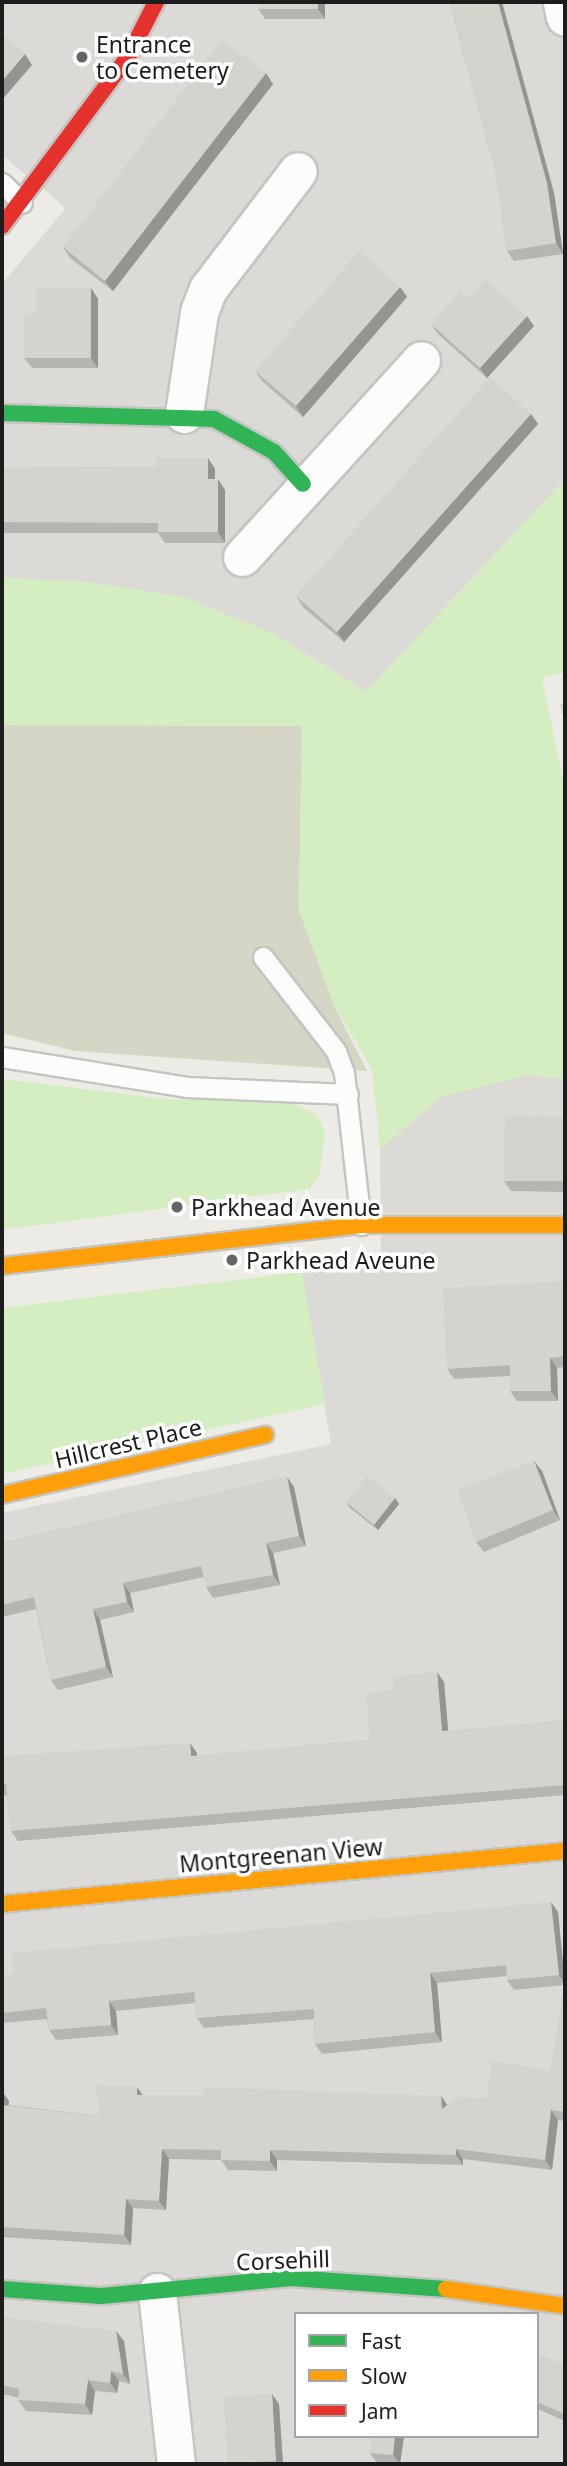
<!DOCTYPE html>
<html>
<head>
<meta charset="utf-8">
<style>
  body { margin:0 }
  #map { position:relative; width:567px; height:2466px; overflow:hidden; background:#ecebe5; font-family:"Noto Sans",sans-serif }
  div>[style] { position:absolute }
  .residential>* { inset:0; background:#dbdad7 }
  .construction>* { inset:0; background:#d5d6c6 }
  .grass>* { inset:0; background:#d4edc1 }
  .roads { filter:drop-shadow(2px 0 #c4c4c1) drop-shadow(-2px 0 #c4c4c1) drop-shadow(0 2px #c4c4c1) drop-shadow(0 -2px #c4c4c1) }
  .lane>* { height:19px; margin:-9.5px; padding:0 9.5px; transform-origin:9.5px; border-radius:9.5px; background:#fcfcfb }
  .street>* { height:37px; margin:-18.5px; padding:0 18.5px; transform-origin:18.5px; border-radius:18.5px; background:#fcfcfb }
  .fast>* { height:16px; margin:-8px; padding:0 8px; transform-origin:8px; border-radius:8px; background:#30b455 }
  .slow>* { height:16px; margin:-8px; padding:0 8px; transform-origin:8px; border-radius:8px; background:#ff9f0a }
  .jam>* { height:16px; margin:-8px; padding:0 8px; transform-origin:8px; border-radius:8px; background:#e5322d }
  .wall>* { inset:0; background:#b7b5b1 }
  .shaded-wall>* { inset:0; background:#959490 }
  .building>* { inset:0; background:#d5d3ce }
  .dots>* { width:19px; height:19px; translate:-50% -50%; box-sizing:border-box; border:4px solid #fff; border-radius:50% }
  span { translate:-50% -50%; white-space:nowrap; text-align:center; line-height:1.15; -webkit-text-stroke:7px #fff; paint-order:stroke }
  .poi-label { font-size:23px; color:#1d1d1d }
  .left { translate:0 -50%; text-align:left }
  .street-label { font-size:23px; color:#1d1d1d }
  .frame { position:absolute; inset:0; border:4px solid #1d1d1d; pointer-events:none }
  .legend { position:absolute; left:294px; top:2312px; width:245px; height:126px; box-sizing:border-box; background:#fff; border:2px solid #a5a5a5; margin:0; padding:9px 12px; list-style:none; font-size:21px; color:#1d1d1d }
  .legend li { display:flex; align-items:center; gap:14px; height:35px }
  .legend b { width:35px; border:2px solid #a5a5a5 }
</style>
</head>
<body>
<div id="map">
  <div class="residential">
    <i style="clip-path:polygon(2px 2px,565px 2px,565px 479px,366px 692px,275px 634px,88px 582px,2px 578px,2px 284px,66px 208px,2px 155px)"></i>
    <i style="clip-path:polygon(evenodd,526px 1075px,565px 1079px,565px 2464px,2px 2464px,2px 1513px,331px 1444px,302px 1272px,381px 1267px,380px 1149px,440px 1097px,526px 1075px,296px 2314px,537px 2314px,537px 2436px,296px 2436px,296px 2314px)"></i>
  </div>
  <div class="construction">
    <i style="clip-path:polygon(2px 725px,302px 726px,299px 910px,334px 1006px,367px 1071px,75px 1051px,2px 1033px)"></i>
  </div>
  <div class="grass">
    <i style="clip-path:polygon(565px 479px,565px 672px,542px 678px,565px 790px,565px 1079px,526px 1075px,441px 1097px,380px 1149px,372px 1069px,334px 1006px,299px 910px,302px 726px,2px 725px,2px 578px,88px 582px,184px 597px,275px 634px,366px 692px)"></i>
    <i style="clip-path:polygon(2px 1079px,173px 1100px,264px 1098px,295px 1104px,317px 1115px,325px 1132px,319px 1176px,309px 1189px,2px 1230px)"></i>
    <i style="clip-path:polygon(302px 1272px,325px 1404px,2px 1474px,2px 1308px)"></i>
  </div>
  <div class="roads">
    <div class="lane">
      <i style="left:2px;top:183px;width:28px;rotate:45deg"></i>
      <i style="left:263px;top:957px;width:119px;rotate:52.2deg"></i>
      <i style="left:336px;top:1051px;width:23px;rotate:70deg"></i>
      <i style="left:344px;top:1073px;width:153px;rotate:83.6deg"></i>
      <i style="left:2px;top:1057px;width:187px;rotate:9.2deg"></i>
      <i style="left:187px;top:1087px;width:161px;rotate:2.5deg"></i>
    </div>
    <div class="street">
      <i style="left:562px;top:2px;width:15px;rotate:79deg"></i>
      <i style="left:184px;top:414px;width:103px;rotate:-81.6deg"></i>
      <i style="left:199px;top:312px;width:25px;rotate:-69deg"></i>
      <i style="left:208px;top:289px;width:148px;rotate:-52.7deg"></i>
      <i style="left:242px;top:557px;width:266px;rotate:-47.7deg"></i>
      <i style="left:157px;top:2292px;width:173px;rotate:83.7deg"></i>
    </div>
    <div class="fast">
      <i style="left:2px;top:413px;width:212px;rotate:1.6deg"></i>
      <i style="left:214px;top:419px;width:68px;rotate:28.8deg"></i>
      <i style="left:274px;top:452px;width:43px;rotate:47.8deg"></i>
      <i style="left:2px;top:2289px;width:99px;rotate:4deg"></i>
      <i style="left:101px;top:2296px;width:191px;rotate:-5.4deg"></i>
      <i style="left:291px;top:2278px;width:155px;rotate:4.1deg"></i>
    </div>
    <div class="slow">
      <i style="left:2px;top:1266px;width:361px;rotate:-6.5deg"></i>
      <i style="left:361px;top:1225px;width:204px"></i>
      <i style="left:2px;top:1495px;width:270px;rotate:-12.9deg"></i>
      <i style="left:2px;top:1904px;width:565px;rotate:-5.38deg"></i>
      <i style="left:446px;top:2289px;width:120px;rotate:8.1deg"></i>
    </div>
    <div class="jam">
      <i style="left:2px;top:226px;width:211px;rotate:-53.3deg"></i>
      <i style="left:128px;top:57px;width:62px;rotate:-63deg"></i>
    </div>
  </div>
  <div class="wall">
    <i style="clip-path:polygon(258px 2px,502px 2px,554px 193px,563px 254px,514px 261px,507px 251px,496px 173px,450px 3px,325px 3px,325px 19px,265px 19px,258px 9px)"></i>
    <i style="clip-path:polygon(273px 84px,113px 291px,70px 258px,63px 247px)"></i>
    <i style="clip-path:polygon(400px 287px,407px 297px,303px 417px,262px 381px,255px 371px)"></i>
    <i style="clip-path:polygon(91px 288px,98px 299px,98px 368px,32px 368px,24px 358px,36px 314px)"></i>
    <i style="clip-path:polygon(431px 324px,534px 326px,487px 378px,438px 334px)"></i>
    <i style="clip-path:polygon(531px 414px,538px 424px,344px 642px,303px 607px,296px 596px)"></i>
    <i style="clip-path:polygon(208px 458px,215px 469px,215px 479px,225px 490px,225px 543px,165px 543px,158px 533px,2px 533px,2px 468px,157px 467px)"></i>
    <i style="clip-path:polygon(565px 1116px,565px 1192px,511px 1191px,504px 1181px)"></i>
    <i style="clip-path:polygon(565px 1281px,565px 1367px,557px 1368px,558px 1401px,517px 1401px,510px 1391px,510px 1376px,454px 1379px,447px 1369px)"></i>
    <i style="clip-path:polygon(534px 1461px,542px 1471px,560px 1520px,484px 1552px,476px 1542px)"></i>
    <i style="clip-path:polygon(287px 1477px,294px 1487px,306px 1546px,273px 1553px,280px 1585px,213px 1598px,206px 1587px,204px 1577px,130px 1593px,134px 1612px,100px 1620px,113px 1677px,58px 1690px,51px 1680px,36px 1609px,2px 1617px,2px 1543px)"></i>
    <i style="clip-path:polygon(395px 1498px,399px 1504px,378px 1530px,350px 1508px,346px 1502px)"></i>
    <i style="clip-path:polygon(444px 1682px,448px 1731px,565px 1721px,565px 1795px,18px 1841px,11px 1831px,7px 1795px,2px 1796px,2px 1756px,197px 1753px,197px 1756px,370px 1740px,394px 1690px)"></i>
    <i style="clip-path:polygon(551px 1902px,558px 1912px,565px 1985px,514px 1990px,507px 1980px,507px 1976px,437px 1983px,442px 2042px,322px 2054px,315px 2044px,314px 2019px,204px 2028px,197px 2018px,195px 2003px,116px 2011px,118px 2035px,56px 2040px,49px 2030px,47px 2019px,2px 2023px,2px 1976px)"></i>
    <i style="clip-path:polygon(565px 1993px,565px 2121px,558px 2120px,552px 2170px,463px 2159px,463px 2165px,277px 2160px,277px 2171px,228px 2170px,221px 2160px,169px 2159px,166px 2210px,133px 2208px,131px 2245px,2px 2237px,2px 2091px,9px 2101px,8px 2105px,99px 2116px,143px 2095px,441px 2096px,447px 2105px,487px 2098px,550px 2070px)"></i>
    <i style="clip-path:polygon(2px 2317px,124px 2341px,130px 2384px,119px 2381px,117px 2393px,95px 2391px,92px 2415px,26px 2411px,18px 2400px,19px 2398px,2px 2394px)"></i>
    <i style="clip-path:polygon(537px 2354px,565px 2366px,565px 2421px,537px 2409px)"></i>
    <i style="clip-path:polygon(279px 2404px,283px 2464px,228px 2464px,227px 2463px)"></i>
    <i style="clip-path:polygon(370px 2436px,404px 2436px,400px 2464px,377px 2463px,370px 2453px)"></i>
  </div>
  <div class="shaded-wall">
    <i style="clip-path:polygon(318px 2px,325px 3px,325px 19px,318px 9px)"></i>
    <i style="clip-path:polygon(498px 2px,502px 2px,554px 193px,563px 254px,556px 243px)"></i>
    <i style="clip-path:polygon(25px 54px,32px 65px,2px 100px,2px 81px)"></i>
    <i style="clip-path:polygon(266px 73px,273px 84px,113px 291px,105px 281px)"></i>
    <i style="clip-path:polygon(400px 287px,407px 297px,303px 417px,296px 406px)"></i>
    <i style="clip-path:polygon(91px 288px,98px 299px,98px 368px,91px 358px)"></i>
    <i style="clip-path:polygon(527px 316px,534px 326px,487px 378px,480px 368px)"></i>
    <i style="clip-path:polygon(531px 414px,538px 424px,344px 642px,337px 632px)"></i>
    <i style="clip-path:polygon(208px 458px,215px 469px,215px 490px,208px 479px)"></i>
    <i style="clip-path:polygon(218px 479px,225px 490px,225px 543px,218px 532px)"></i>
    <i style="clip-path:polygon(550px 1358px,557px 1368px,558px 1401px,551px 1391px)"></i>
    <i style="clip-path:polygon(534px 1461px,542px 1471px,560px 1520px,553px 1510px)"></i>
    <i style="clip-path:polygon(287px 1477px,294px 1487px,306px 1546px,299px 1536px)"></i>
    <i style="clip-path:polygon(395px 1498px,399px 1504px,378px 1530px,374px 1525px)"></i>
    <i style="clip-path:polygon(266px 1543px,273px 1553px,280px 1585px,273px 1575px)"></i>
    <i style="clip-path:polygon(123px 1583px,130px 1593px,134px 1612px,127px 1602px)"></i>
    <i style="clip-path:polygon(93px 1609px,100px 1620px,113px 1677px,106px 1667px)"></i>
    <i style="clip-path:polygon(437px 1672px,444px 1682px,449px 1741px,442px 1731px)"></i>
    <i style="clip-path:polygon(190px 1743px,197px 1753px,198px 1766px,191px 1756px)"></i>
    <i style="clip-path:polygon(551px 1902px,558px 1912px,565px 1984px,559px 1975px)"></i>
    <i style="clip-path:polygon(430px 1973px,437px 1983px,442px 2042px,435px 2032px)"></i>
    <i style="clip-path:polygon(109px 2001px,116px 2011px,118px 2035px,111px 2025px)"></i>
    <i style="clip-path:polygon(137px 2087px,144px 2097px,137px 2095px)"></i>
    <i style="clip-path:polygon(2px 2091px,9px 2101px,8px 2114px,2px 2106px)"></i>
    <i style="clip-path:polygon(441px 2096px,448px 2106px,442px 2109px)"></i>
    <i style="clip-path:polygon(551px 2110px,558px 2120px,552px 2170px,545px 2160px)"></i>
    <i style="clip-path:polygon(162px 2149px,169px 2159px,166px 2210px,159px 2201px)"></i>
    <i style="clip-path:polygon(456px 2149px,463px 2159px,463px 2165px,456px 2155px)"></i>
    <i style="clip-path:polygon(270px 2150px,277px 2160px,277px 2171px,270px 2161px)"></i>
    <i style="clip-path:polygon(126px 2199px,133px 2208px,131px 2245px,124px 2235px)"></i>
    <i style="clip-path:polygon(116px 2331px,124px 2341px,130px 2384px,123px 2374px)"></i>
    <i style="clip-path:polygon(111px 2371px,119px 2381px,117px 2393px,110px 2383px)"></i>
    <i style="clip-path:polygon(88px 2380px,95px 2391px,92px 2415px,85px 2404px)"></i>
    <i style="clip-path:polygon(272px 2394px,279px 2404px,283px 2464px,279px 2464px,276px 2461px)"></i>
    <i style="clip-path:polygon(395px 2436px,404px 2436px,400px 2464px,393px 2455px)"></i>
  </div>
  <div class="building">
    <i style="clip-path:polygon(258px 2px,318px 2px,318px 9px,258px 9px)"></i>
    <i style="clip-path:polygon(450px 2px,498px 2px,547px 183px,556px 243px,507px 251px,496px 173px)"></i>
    <i style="clip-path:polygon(2px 34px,25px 54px,2px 81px)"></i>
    <i style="clip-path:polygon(222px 40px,266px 73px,105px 281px,63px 247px)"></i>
    <i style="clip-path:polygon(359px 251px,400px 287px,296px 406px,255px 371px)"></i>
    <i style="clip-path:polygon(486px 279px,527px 316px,480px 368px,431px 324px,460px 291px,469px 298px)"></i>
    <i style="clip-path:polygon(36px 288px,91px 288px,91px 358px,24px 358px,25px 313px,36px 314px)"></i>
    <i style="clip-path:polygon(490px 377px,531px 414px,337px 632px,296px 596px)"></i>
    <i style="clip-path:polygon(157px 458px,208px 458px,208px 479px,218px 479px,218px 532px,158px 532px,158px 523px,2px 522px,2px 468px,157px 467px)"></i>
    <i style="clip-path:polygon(565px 703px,565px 722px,560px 704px)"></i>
    <i style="clip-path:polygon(505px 1115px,565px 1116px,565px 1181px,504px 1181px)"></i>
    <i style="clip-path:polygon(565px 1281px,565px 1356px,550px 1358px,551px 1391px,510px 1391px,510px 1365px,447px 1369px,443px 1288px)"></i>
    <i style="clip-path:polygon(534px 1461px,553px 1510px,476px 1542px,457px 1490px)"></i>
    <i style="clip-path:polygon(367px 1476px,395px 1498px,374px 1525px,346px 1502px)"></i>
    <i style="clip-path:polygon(287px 1477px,299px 1536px,266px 1543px,273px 1575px,206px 1587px,201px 1566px,123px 1583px,127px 1602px,93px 1609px,106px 1667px,51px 1680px,34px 1597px,2px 1605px,2px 1543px)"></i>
    <i style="clip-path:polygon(437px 1672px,442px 1731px,565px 1721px,565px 1785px,11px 1831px,6px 1784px,2px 1785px,2px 1756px,190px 1743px,191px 1756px,370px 1740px,366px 1693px,394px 1690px,393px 1676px)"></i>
    <i style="clip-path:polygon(551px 1902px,559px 1975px,507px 1980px,506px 1965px,430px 1973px,435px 2032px,315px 2044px,314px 2009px,197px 2018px,194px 1992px,109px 2001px,111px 2025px,49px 2030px,46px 2008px,2px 2013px,2px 1976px,14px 1974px,11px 1953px)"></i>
    <i style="clip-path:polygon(563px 1993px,565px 1993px,565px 2112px,551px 2110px,545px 2160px,456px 2149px,456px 2155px,270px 2150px,270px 2161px,221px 2160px,221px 2150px,162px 2149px,159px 2201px,126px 2199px,124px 2235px,2px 2227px,2px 2105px,99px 2116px,96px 2085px,137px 2087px,137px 2095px,204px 2095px,203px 2087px,441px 2096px,442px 2109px,457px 2097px,487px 2098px,491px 2061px,550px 2070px)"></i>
    <i style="clip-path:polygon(2px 2317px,116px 2331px,123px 2374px,111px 2371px,110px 2383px,88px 2380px,85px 2404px,18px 2400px,19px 2389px,2px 2385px)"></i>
    <i style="clip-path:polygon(537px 2354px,565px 2366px,565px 2414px,537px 2402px)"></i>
    <i style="clip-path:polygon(272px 2394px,276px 2461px,227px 2463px,224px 2396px)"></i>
    <i style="clip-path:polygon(370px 2436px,395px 2436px,393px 2455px,370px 2453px)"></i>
  </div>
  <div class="dots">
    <i style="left:82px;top:57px;background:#656563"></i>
    <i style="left:177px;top:1207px;background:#656563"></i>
    <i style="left:232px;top:1260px;background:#656563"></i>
  </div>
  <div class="poi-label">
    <span class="left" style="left:96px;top:57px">Entrance<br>to Cemetery</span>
    <span class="left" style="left:191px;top:1207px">Parkhead Avenue</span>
    <span class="left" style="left:246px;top:1260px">Parkhead Aveune</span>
  </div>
  <div class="street-label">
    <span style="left:128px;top:1443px;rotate:-13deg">Hillcrest Place</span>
    <span style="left:281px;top:1855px;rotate:-5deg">Montgreenan View</span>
    <span style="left:283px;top:2260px;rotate:-2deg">Corsehill</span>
  </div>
  <div class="frame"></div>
  <ul class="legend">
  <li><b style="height:9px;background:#30b455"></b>Fast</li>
  <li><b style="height:9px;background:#ff9f0a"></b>Slow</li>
  <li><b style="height:9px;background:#e5322d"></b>Jam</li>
  </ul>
</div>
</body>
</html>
